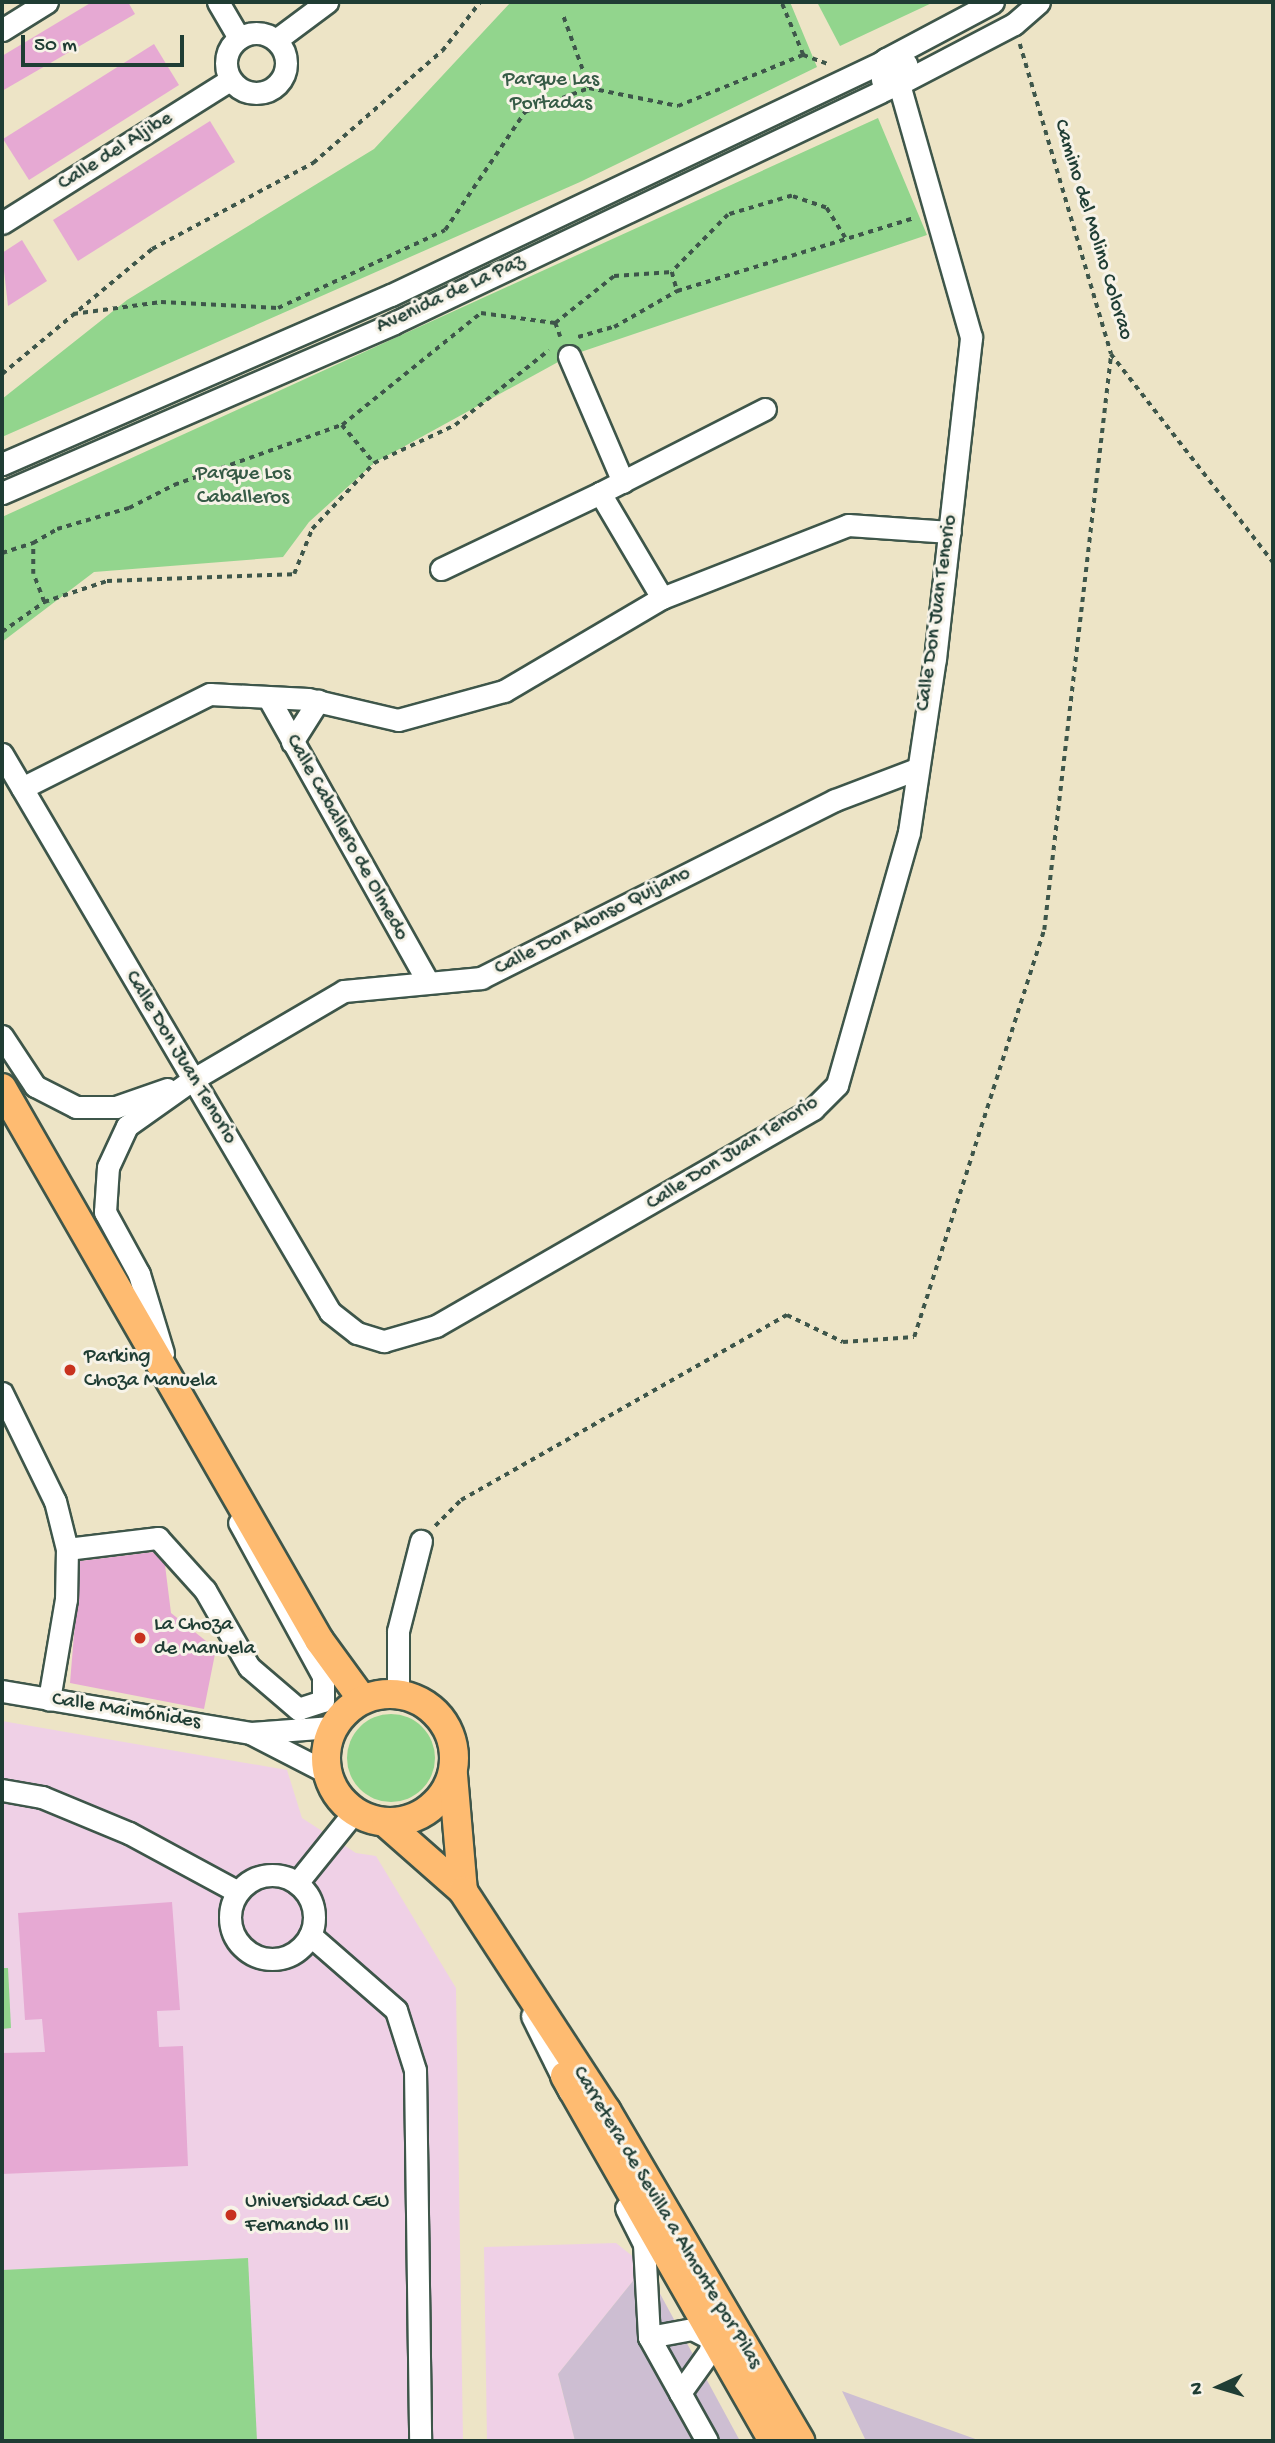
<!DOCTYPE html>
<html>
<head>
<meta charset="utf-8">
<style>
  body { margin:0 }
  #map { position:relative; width:1275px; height:2443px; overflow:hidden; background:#ede4c6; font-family:"Gochi Hand",sans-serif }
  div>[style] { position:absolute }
  .built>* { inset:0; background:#efd0e6 }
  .industrial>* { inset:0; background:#cdbed2 }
  .green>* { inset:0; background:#92d58d }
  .round { border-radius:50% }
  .building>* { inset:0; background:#e6a9d3 }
  .path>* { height:3.5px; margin-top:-1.75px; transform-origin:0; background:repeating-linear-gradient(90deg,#3e564a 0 5px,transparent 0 10px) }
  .roads { filter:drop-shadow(2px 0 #3e564a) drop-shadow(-2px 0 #3e564a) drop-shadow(0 2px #3e564a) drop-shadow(0 -2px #3e564a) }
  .minor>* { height:21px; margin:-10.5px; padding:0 10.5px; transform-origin:10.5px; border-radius:10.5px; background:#fff }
  .minor>.ring { margin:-10.5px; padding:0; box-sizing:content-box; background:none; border:21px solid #fff; border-radius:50% }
  .major>* { height:28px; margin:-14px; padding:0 14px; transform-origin:14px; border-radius:14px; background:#febb71 }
  .major>.ring { margin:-14px; padding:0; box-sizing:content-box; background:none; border:28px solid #febb71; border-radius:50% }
  .dots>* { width:19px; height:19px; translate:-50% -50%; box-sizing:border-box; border:4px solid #f7f3e8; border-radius:50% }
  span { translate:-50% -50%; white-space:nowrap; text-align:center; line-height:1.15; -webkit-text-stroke:6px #f7f3e8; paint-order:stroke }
  .park-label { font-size:21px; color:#365b46 }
  .street-label { font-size:21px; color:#1f3d34 }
  .poi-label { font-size:21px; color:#1f3d34 }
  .left { translate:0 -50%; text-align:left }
  .frame { position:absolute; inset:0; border:4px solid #1f3d34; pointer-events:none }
  .north { position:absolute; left:1184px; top:2352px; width:70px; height:70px; -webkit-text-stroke:5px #f7f3e8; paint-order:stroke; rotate:266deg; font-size:19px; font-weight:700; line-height:28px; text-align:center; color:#1f3d34 }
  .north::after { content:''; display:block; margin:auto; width:24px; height:32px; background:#1f3d34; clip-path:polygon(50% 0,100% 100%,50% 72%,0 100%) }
  .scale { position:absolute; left:21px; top:35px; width:163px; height:32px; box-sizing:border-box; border:4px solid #1f3d34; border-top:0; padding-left:9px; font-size:21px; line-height:24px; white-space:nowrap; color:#1f3d34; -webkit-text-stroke:5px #f7f3e8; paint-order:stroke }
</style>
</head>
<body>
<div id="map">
  <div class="built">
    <i style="clip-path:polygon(2px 1721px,287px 1770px,302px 1818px,356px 1853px,376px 1856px,456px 1988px,463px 2441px,2px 2441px)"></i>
    <i style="clip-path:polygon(616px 2243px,645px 2266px,558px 2374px,575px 2441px,487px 2441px,484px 2247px)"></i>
  </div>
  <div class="industrial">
    <i style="clip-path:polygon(645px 2266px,740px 2441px,575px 2441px,558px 2374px)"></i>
    <i style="clip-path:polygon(842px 2391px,886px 2407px,981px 2441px,866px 2441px)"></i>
  </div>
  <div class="green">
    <i style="clip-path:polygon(511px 2px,790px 2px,817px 67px,580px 182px,2px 437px,2px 399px,127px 300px,374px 149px)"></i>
    <i style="clip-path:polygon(817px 2px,934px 2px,840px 46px)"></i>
    <i style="clip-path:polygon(878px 118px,927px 235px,569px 356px,374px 463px,309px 522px,283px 557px,94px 572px,2px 642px,2px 517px)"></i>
    <i class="round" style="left:347px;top:1714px;width:88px;height:88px"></i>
    <i style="clip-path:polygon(2px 1968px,8px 1968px,11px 2028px,2px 2029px)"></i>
    <i style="clip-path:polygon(248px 2258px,257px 2441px,2px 2441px,2px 2270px)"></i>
  </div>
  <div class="building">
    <i style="clip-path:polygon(92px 2px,128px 2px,135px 14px,2px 91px,2px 56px)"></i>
    <i style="clip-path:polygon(154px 44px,179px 85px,29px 180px,3px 139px)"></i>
    <i style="clip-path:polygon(210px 121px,235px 162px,78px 261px,53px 220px)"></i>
    <i style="clip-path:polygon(22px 240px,47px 281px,8px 306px,2px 253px)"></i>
    <i style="clip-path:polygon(153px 1552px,165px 1565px,171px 1613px,216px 1649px,204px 1709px,70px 1683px,80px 1561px)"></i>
    <i style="clip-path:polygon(172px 1902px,180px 2010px,157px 2011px,159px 2047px,183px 2046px,188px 2166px,2px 2174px,2px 2053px,45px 2052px,42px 2019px,25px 2020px,18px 1913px)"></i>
  </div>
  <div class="path">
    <i style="left:1020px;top:44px;width:323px;rotate:73.6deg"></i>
    <i style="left:1111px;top:354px;width:264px;rotate:52.1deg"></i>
    <i style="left:803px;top:55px;width:27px;rotate:20deg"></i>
    <i style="left:589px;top:88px;width:91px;rotate:11.4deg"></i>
    <i style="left:678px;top:106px;width:135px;rotate:-22.2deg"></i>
    <i style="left:803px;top:55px;width:57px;rotate:-112.5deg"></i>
    <i style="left:845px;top:238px;width:36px;rotate:-122deg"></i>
    <i style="left:826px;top:208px;width:36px;rotate:-161deg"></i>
    <i style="left:792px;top:196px;width:67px;rotate:163.5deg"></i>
    <i style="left:728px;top:215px;width:80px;rotate:134.5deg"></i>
    <i style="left:672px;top:272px;width:20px;rotate:75deg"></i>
    <i style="left:677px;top:291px;width:249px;rotate:-17.1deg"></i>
    <i style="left:73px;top:314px;width:89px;rotate:-7.8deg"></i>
    <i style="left:161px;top:302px;width:117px;rotate:2.9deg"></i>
    <i style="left:278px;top:308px;width:184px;rotate:-25deg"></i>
    <i style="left:445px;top:230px;width:143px;rotate:-55.9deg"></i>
    <i style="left:525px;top:112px;width:68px;rotate:-20.6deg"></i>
    <i style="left:589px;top:88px;width:77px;rotate:-109.9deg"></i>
    <i style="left:560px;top:337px;width:15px;rotate:-110deg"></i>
    <i style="left:555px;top:323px;width:75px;rotate:-38.5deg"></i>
    <i style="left:614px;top:276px;width:58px;rotate:-3.9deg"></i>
    <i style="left:578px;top:337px;width:37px;rotate:-16deg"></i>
    <i style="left:614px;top:327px;width:73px;rotate:-29.7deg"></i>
    <i style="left:2px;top:374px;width:195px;rotate:-39.8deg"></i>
    <i style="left:152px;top:249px;width:183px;rotate:-28.1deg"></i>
    <i style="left:313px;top:163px;width:171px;rotate:-41deg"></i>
    <i style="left:442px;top:51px;width:62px;rotate:-52.2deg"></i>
    <i style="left:342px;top:425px;width:50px;rotate:49.9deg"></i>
    <i style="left:374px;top:463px;width:89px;rotate:-25.1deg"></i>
    <i style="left:455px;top:425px;width:120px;rotate:-38.6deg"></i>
    <i style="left:2px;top:553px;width:33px;rotate:-18deg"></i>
    <i style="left:44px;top:602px;width:30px;rotate:-111deg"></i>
    <i style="left:33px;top:574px;width:31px;rotate:-90deg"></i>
    <i style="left:33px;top:543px;width:28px;rotate:-30deg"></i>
    <i style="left:57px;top:529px;width:75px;rotate:-16.3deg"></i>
    <i style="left:129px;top:508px;width:51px;rotate:-27.1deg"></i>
    <i style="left:174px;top:485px;width:178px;rotate:-19.7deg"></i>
    <i style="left:342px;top:425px;width:179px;rotate:-38.9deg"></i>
    <i style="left:481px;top:313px;width:75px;rotate:7.7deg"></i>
    <i style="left:2px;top:632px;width:52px;rotate:-35.5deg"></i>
    <i style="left:44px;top:602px;width:66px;rotate:-18.4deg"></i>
    <i style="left:107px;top:581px;width:187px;rotate:-2.1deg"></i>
    <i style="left:294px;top:574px;width:48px;rotate:-68.2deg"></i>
    <i style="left:312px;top:529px;width:91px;rotate:-46.8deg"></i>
    <i style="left:435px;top:1526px;width:37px;rotate:-45deg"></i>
    <i style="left:461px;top:1500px;width:375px;rotate:-29.6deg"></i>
    <i style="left:787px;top:1315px;width:62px;rotate:25.7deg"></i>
    <i style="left:843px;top:1342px;width:71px;rotate:-4deg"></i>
    <i style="left:914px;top:1337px;width:427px;rotate:-72.3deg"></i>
    <i style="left:1044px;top:930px;width:580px;rotate:-83.37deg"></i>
  </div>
  <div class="roads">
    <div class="minor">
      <i style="left:218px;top:2px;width:42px;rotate:59.7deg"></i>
      <i style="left:2px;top:30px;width:53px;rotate:-31.9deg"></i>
      <i class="ring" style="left:226px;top:33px;width:39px;height:39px"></i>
      <i style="left:276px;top:40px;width:64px;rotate:-36.7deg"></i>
      <i style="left:886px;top:59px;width:21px;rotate:14deg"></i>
      <i style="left:906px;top:64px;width:21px;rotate:109deg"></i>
      <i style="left:899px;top:84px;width:17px;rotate:-167deg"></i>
      <i style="left:882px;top:80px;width:18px;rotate:-90deg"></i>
      <i style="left:882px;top:62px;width:5px;rotate:-37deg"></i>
      <i style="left:886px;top:59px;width:121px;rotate:-28deg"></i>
      <i style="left:903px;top:82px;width:125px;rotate:-27.6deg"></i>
      <i style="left:1014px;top:24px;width:33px;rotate:-41deg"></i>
      <i style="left:2px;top:223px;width:269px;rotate:-32.1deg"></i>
      <i style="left:569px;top:356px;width:137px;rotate:66.8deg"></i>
      <i style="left:2px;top:464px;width:424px;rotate:-23.5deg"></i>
      <i style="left:391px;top:295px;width:543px;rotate:-25.39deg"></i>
      <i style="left:2px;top:493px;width:427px;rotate:-23.4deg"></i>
      <i style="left:394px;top:323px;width:555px;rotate:-25.41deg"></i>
      <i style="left:600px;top:493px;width:185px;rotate:-27deg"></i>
      <i style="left:441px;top:569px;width:176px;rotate:-25.5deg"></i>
      <i style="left:600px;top:493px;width:122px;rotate:59.4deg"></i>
      <i style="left:268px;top:697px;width:323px;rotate:60.7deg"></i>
      <i style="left:292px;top:742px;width:49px;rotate:-57.6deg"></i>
      <i style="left:2px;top:754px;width:647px;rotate:59.55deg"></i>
      <i style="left:330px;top:1312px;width:34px;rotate:38deg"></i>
      <i style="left:357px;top:1333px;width:28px;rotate:17deg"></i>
      <i style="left:384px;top:1341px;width:54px;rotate:-16.1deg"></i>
      <i style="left:436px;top:1326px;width:435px;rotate:-29.9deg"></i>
      <i style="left:813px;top:1109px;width:34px;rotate:-45deg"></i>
      <i style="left:837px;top:1085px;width:263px;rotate:-74.1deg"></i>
      <i style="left:909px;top:832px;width:175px;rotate:-81.5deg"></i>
      <i style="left:935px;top:659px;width:324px;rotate:-83.6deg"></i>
      <i style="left:971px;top:337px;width:263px;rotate:-105.9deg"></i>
      <i style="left:22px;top:788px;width:210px;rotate:-26.6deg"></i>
      <i style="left:210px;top:694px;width:98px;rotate:2.9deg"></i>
      <i style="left:308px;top:699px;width:92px;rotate:13.1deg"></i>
      <i style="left:398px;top:720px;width:110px;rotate:-15.3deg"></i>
      <i style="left:504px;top:691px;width:183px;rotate:-30.5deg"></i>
      <i style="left:662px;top:598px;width:200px;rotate:-21.4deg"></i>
      <i style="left:848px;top:525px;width:102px;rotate:3.9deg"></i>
      <i style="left:2px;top:1036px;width:60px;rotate:56.6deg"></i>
      <i style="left:35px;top:1086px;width:46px;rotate:27.1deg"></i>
      <i style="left:76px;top:1107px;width:40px"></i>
      <i style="left:116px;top:1107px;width:54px;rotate:-19.4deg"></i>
      <i style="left:163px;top:1353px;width:83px;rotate:-106.9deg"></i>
      <i style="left:139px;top:1274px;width:71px;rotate:-118.7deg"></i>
      <i style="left:105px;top:1212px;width:45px;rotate:-86.2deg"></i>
      <i style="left:108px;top:1167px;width:45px;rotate:-65.1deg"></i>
      <i style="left:127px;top:1126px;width:80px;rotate:-35.3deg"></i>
      <i style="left:192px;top:1080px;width:176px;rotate:-30.4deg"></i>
      <i style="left:344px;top:991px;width:138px;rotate:-5.4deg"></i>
      <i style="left:481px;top:978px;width:396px;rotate:-26.7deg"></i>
      <i style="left:835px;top:800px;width:85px;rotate:-20.8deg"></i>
      <i style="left:2px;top:1393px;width:120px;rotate:63.9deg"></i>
      <i style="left:55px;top:1501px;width:49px;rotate:76deg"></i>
      <i style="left:67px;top:1549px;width:50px;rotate:91.1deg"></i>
      <i style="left:66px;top:1599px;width:102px;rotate:99.6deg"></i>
      <i style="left:67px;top:1549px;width:92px;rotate:-6.9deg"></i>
      <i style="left:158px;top:1538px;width:70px;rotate:47.9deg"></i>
      <i style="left:205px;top:1590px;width:89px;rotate:60.3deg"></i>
      <i style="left:249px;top:1667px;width:65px;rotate:40.6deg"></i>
      <i style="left:298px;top:1709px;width:26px;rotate:-18deg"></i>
      <i style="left:323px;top:1701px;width:25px;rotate:-90deg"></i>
      <i style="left:323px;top:1676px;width:175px;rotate:-118.6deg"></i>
      <i style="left:2px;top:1691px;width:253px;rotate:9.6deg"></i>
      <i style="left:251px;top:1733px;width:81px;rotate:-4.2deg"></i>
      <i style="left:398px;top:1693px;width:62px;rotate:-90deg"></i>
      <i style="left:398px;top:1631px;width:93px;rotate:-75.7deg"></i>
      <i style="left:252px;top:1734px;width:83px;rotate:27.2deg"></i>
      <i style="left:2px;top:1790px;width:41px;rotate:9.9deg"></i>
      <i style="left:42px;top:1797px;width:94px;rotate:22.5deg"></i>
      <i style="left:129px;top:1833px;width:124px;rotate:28.4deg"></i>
      <i class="ring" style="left:230px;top:1875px;width:63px;height:63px"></i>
      <i style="left:297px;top:1883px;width:91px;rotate:-51.2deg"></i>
      <i style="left:310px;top:1935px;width:114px;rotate:41.1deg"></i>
      <i style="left:396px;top:2010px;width:63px;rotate:72.4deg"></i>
      <i style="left:415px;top:2070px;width:371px;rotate:89.2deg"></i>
      <i style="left:532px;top:2016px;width:84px;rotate:63.7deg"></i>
      <i style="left:626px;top:2208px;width:40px;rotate:63.4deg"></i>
      <i style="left:644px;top:2244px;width:93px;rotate:86.9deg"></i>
      <i style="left:649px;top:2337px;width:119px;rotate:60.9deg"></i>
      <i style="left:649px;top:2337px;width:44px;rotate:-10.5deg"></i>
      <i style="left:692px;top:2329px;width:30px;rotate:27deg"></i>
      <i style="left:680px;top:2393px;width:52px;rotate:-54.5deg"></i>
      <i style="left:710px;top:2351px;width:23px;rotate:-83deg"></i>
    </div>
    <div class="major">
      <i style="left:2px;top:1088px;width:637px;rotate:60.13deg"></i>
      <i style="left:319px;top:1640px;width:73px;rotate:53.9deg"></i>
      <i class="ring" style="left:326px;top:1694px;width:100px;height:100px"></i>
      <i style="left:453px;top:1775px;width:116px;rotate:85.1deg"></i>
      <i style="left:386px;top:1823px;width:103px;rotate:41.4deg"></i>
      <i style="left:463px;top:1891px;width:262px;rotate:56.9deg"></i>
      <i style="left:606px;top:2110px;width:384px;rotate:59.6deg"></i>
      <i style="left:565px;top:2076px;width:420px;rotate:60.3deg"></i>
    </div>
  </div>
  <div class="dots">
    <i style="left:70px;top:1370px;background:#c8321e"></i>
    <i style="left:140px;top:1638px;background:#c8321e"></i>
    <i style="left:231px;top:2215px;background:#c8321e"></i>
  </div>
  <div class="park-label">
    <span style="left:551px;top:93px">Parque Las<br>Portadas</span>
    <span style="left:243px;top:487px">Parque Los<br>Caballeros</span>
  </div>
  <div class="street-label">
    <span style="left:116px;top:152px;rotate:-32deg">Calle del Aljibe</span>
    <span style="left:1092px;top:230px;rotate:73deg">Camino del Molino Colorao</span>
    <span style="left:451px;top:295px;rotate:-25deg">Avenida de La Paz</span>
    <span style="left:938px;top:613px;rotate:-82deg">Calle Don Juan Tenorio</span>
    <span style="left:346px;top:838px;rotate:61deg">Calle Caballero de Olmedo</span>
    <span style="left:593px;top:922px;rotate:-27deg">Calle Don Alonso Quijano</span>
    <span style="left:180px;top:1058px;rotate:59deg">Calle Don Juan Tenorio</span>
    <span style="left:733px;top:1154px;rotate:-32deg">Calle Don Juan Tenorio</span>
    <span style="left:126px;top:1712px;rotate:9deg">Calle Maimónides</span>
    <span style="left:666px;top:2218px;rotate:59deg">Carretera de Sevilla a Almonte por Pilas</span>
  </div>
  <div class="poi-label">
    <span class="left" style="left:84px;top:1370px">Parking<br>Choza Manuela</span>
    <span class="left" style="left:154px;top:1638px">La Choza<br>de Manuela</span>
    <span class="left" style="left:245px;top:2215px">Universidad CEU<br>Fernando III</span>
  </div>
  <div class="frame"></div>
  <div class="north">N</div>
  <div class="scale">50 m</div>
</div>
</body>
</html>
